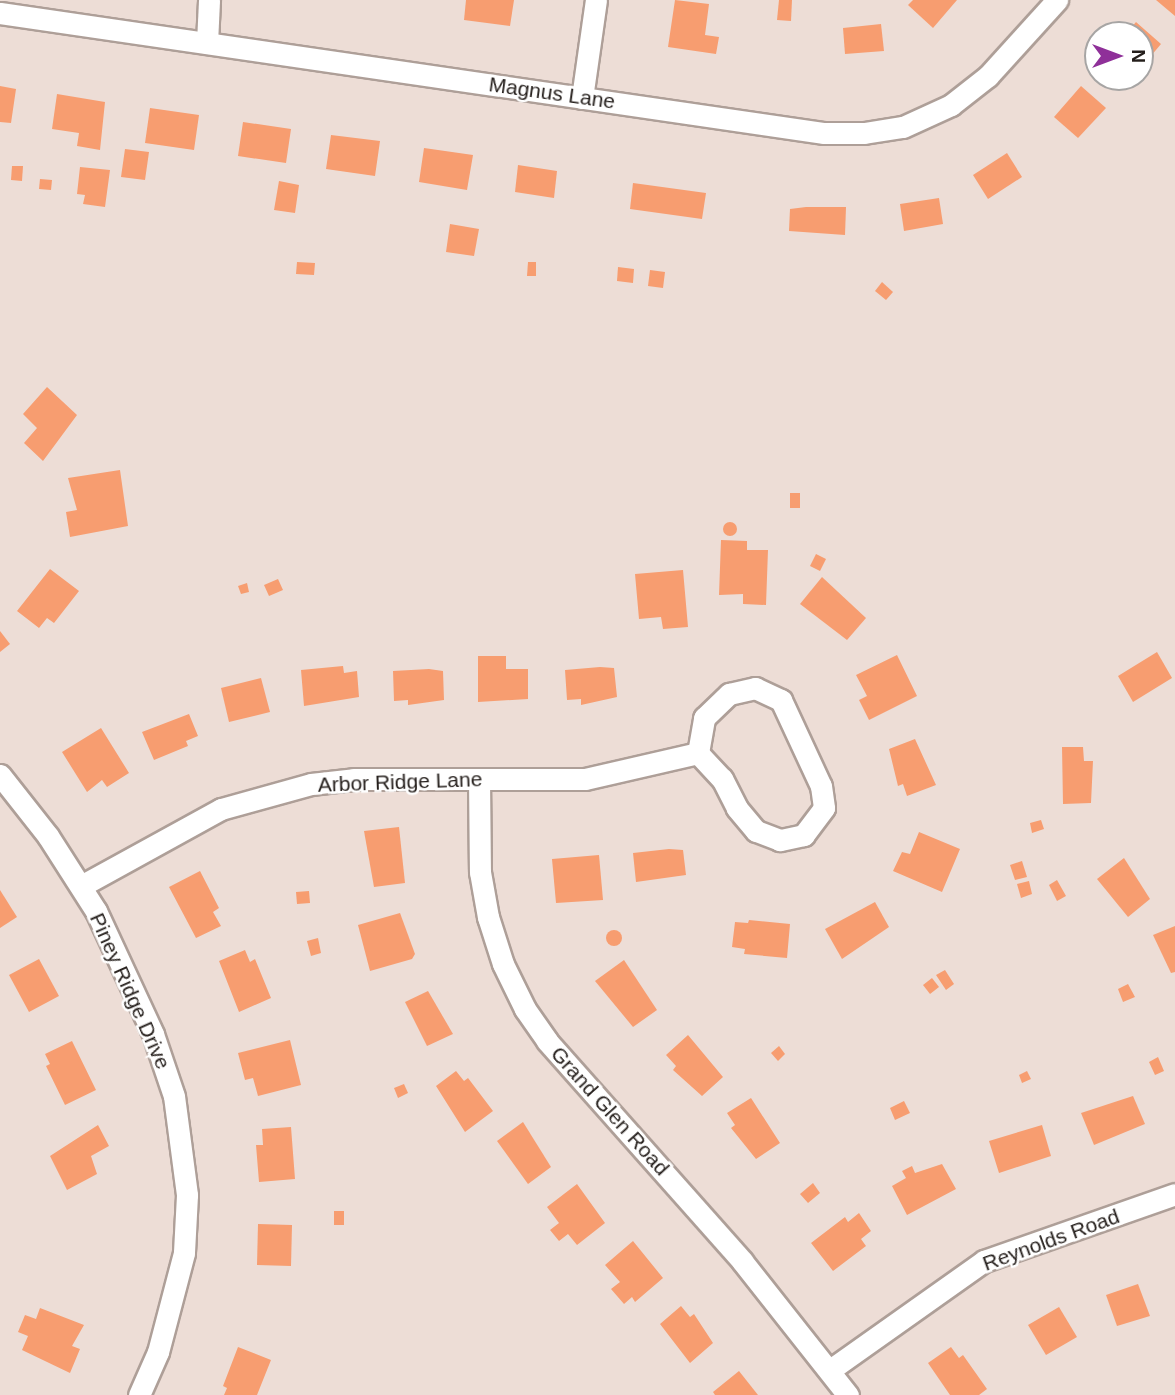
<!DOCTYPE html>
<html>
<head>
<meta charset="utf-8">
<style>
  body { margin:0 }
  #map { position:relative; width:1175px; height:1395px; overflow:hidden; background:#edddd6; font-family:Helvetica,sans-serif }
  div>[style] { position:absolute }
  .building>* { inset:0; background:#f79d70 }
  .round { border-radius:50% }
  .roads { filter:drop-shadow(2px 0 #ae9f98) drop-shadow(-2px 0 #ae9f98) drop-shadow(0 2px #ae9f98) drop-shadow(0 -2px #ae9f98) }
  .street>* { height:21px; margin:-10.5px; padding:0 10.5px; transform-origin:10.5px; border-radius:10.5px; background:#fff }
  span { translate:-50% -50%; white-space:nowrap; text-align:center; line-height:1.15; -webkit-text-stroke:5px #fff; paint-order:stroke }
  .street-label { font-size:21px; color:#241e1b }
  .north { position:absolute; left:1084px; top:21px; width:70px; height:70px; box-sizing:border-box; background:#fff; border:2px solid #a7a5a4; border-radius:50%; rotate:90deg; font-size:19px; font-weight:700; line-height:28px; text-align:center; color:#241e1b }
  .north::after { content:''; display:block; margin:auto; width:24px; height:32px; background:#8f3099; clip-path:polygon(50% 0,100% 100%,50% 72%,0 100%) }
</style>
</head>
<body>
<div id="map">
  <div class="building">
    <i style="clip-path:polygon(466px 0,514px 0,510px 26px,464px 20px)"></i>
    <i style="clip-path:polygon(675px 0,709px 4px,705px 35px,719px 37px,716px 54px,668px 47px)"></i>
    <i style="clip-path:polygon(779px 0,792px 0,791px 21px,777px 20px)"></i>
    <i style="clip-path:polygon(913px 0,957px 0,933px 28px,908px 5px)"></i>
    <i style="clip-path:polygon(1156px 0,1175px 0,1175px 16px)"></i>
    <i style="clip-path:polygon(1136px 22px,1161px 44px,1140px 69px,1140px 35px,1125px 35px)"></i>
    <i style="clip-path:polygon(881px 24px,884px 51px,845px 54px,843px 28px)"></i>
    <i style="clip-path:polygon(0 86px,16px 89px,11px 123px,0 122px)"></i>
    <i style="clip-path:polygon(1081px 86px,1106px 108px,1078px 138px,1054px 117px)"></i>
    <i style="clip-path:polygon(57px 94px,105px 102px,100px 150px,77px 146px,79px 133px,52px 129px)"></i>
    <i style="clip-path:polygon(150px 108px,199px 115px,194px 150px,145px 143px)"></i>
    <i style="clip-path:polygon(243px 122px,291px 129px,286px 163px,238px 156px)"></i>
    <i style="clip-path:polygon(331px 135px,380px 141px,375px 176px,326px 169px)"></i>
    <i style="clip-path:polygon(424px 148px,473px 155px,467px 190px,419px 182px)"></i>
    <i style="clip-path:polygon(125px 149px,149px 152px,145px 180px,121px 177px)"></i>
    <i style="clip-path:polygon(1007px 153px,1022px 177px,988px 199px,973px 175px)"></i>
    <i style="clip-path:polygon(518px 165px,557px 171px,554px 198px,515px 192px)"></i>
    <i style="clip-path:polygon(12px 166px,23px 166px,22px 181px,11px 180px)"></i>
    <i style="clip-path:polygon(80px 167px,110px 170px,105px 207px,83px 204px,85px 195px,77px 194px)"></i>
    <i style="clip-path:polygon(40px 179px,52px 180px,51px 190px,39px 189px)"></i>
    <i style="clip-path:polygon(279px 181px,299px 185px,295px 213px,274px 210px)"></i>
    <i style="clip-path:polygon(633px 183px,706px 193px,702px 219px,630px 209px)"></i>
    <i style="clip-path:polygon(939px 198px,943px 224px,904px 231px,900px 204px)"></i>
    <i style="clip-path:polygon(806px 207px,846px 207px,845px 235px,789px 231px,790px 209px)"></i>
    <i style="clip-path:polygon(450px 224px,479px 229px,474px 256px,446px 252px)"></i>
    <i style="clip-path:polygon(297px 262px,315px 263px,314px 275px,296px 274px)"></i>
    <i style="clip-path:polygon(528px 262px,536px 262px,536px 276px,527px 276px)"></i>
    <i style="clip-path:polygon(618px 267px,634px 269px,633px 283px,617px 281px)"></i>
    <i style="clip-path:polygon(650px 270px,665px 272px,663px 288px,648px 286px)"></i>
    <i style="clip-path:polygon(882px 282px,893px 292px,886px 300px,875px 291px)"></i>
    <i style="clip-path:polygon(47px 387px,77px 415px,43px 461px,24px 443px,37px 428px,23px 414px)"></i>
    <i style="clip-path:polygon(120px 470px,128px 526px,70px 537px,66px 512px,77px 510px,68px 478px)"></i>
    <i style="clip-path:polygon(790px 493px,800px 493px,800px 508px,790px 508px)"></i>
    <i class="round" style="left:723px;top:522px;width:14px;height:14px"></i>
    <i style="clip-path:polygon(721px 540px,747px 541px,747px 550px,768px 550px,766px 605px,743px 604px,743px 594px,719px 595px)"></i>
    <i style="clip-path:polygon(816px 554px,826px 559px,820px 571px,810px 566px)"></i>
    <i style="clip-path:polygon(50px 569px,79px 591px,54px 623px,47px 618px,39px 628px,17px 611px)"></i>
    <i style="clip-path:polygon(683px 570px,688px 627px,663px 629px,661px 617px,639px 619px,635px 574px)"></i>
    <i style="clip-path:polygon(822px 577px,866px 618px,847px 640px,800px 604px)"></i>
    <i style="clip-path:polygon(278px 579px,283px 590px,269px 596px,264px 585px)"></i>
    <i style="clip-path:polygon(247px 583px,249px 592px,241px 594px,238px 586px)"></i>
    <i style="clip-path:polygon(0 631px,10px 644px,0 652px)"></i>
    <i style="clip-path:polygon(1157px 652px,1172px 678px,1133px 702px,1118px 676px)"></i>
    <i style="clip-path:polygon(897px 655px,917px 696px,869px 720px,859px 700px,867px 696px,856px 675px)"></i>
    <i style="clip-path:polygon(478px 656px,506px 656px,506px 669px,528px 669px,528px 699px,478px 702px)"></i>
    <i style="clip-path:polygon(343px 666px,344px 673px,357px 671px,359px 697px,304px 706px,301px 670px)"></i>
    <i style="clip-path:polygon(600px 667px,614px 668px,617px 697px,581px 705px,581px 699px,567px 700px,565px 670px)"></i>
    <i style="clip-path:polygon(429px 669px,443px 671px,444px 700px,408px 705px,408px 700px,394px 701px,393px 671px)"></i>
    <i style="clip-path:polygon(261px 678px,270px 712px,229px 722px,221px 688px)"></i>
    <i style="clip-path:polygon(189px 714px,198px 736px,186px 741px,188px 746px,154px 760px,142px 732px)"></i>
    <i style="clip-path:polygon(101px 728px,129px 773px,107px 787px,102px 780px,87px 792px,62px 752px)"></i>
    <i style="clip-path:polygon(915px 739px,936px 785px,907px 796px,903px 784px,898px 786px,889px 749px)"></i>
    <i style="clip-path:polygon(1062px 747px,1083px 747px,1084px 761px,1093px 761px,1091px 803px,1063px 804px)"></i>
    <i style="clip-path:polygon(1041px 820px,1044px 829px,1032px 833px,1030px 823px)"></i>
    <i style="clip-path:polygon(399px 827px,405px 883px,374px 887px,364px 831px)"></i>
    <i style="clip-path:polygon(919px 832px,960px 849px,942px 892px,893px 871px,902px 852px,910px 854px)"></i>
    <i style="clip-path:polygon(669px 849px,683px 850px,686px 875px,636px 882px,633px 853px)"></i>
    <i style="clip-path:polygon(599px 855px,603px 900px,556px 903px,552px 859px)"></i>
    <i style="clip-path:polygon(1124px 858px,1150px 899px,1128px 917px,1097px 879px)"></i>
    <i style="clip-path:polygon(1022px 861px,1027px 877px,1015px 880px,1010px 865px)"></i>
    <i style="clip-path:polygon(200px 871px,219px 908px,213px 912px,221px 926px,196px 938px,169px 887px)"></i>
    <i style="clip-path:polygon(1057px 880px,1066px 896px,1057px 901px,1049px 885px)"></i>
    <i style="clip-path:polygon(1029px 881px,1032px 894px,1021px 898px,1017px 884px)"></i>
    <i style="clip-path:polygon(0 890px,17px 917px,0 928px)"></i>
    <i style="clip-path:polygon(309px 891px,310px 903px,297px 904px,296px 892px)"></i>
    <i style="clip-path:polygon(875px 902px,889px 927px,842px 959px,825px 929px)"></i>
    <i style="clip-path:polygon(400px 913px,415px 954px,412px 959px,370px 971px,358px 925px)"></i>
    <i style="clip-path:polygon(749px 920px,790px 924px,787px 958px,744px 954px,745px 949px,732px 947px,735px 922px,748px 923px)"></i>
    <i style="clip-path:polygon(1175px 926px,1175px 972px,1171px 973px,1153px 935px)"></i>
    <i class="round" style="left:606px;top:930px;width:16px;height:16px"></i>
    <i style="clip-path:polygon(318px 938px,321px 953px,311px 956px,307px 941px)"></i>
    <i style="clip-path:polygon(245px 950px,250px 962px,255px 959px,271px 998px,239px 1012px,219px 961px)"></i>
    <i style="clip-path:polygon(39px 959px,59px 996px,29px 1012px,9px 975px)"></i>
    <i style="clip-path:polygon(624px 960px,657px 1010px,633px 1027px,595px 981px)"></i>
    <i style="clip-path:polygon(945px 970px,954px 984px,946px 990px,936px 975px)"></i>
    <i style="clip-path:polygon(932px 978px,939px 987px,930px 994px,923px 985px)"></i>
    <i style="clip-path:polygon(1128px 984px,1135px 997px,1123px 1002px,1118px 989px)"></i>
    <i style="clip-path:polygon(428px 991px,453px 1034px,427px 1046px,405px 1002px)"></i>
    <i style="clip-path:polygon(688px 1035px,723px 1077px,702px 1096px,673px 1070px,676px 1066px,666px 1055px)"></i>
    <i style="clip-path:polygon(290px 1040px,301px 1085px,258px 1096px,253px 1078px,245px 1080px,238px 1053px)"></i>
    <i style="clip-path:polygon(72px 1041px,96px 1090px,65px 1105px,46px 1066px,50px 1064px,45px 1054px)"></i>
    <i style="clip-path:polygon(779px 1046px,785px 1054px,778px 1061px,771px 1053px)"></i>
    <i style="clip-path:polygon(1158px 1057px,1164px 1071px,1155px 1075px,1149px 1062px)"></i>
    <i style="clip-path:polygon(456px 1071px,464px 1081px,468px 1078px,493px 1111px,465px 1132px,436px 1086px)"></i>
    <i style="clip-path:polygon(1027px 1071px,1031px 1079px,1022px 1083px,1019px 1075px)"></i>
    <i style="clip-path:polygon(404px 1084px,408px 1093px,398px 1098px,394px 1088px)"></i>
    <i style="clip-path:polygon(1133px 1096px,1145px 1124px,1094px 1145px,1081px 1113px)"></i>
    <i style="clip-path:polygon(751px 1098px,780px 1143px,756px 1159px,731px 1128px,735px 1125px,727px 1113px)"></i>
    <i style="clip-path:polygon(904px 1101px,910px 1113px,895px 1120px,890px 1108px)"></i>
    <i style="clip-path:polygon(523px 1122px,551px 1167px,528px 1184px,497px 1141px)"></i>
    <i style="clip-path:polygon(98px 1125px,109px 1146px,91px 1156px,97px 1174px,67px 1190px,50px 1156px)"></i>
    <i style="clip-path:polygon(1042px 1125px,1051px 1156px,999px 1173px,989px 1141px)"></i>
    <i style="clip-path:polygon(291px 1127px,295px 1179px,259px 1182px,256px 1145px,263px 1145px,262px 1129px)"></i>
    <i style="clip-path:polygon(942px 1164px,956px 1189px,907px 1215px,892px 1186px,906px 1178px,902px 1171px,912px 1166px,915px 1173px)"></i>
    <i style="clip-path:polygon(813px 1183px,820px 1193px,808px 1203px,800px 1194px)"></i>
    <i style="clip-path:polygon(577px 1184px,605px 1223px,577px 1245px,568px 1234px,559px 1241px,550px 1230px,559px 1223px,547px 1207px)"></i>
    <i style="clip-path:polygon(334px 1211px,344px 1211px,344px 1225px,334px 1225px)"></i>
    <i style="clip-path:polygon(859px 1213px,871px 1231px,861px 1239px,866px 1246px,833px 1271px,811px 1243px,845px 1217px,848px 1222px)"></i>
    <i style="clip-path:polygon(258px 1224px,292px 1225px,291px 1266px,257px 1265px)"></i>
    <i style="clip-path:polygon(633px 1241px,663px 1278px,635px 1302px,632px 1297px,624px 1304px,611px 1289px,620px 1282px,605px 1265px)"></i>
    <i style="clip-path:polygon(1138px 1284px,1150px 1316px,1117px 1326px,1106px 1295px)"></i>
    <i style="clip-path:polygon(681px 1306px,690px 1317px,694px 1314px,713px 1343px,690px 1363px,660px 1324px)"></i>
    <i style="clip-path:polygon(1059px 1307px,1077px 1337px,1046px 1355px,1028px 1325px)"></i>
    <i style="clip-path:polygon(40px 1308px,84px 1325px,72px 1346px,80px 1349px,70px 1373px,22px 1350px,28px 1336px,18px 1332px,25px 1315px,36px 1319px)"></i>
    <i style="clip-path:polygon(238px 1347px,271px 1360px,257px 1395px,224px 1395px,227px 1388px,223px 1386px)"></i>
    <i style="clip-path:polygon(951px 1347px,959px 1358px,963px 1355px,987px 1389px,979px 1395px,950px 1395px,928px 1363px)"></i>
    <i style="clip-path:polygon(739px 1371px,758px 1395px,715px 1395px,713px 1392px)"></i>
  </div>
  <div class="roads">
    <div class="street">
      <i style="left:0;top:13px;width:833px;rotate:8.29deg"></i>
      <i style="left:824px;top:133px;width:40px"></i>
      <i style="left:864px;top:133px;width:39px;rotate:-9deg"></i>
      <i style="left:903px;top:127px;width:53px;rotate:-24.6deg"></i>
      <i style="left:951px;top:105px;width:47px;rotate:-38.1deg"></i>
      <i style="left:988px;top:76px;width:103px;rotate:-47.8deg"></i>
      <i style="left:207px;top:43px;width:43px;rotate:-87.3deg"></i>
      <i style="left:582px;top:98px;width:99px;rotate:-81.9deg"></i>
      <i style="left:0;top:775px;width:78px;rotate:51.8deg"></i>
      <i style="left:48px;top:836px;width:89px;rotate:57.4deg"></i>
      <i style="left:96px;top:911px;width:136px;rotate:65.1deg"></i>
      <i style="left:153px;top:1034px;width:65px;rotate:71.3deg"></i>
      <i style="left:174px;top:1096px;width:100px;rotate:82.5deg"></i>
      <i style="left:187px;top:1195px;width:58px;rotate:93deg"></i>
      <i style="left:184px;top:1253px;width:102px;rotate:104.7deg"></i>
      <i style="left:158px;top:1352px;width:47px;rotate:113.8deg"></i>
      <i style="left:479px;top:779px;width:93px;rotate:89.4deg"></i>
      <i style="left:480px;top:872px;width:46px;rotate:79.9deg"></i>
      <i style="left:488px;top:917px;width:49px;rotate:72.3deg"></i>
      <i style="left:503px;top:964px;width:50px;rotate:63.9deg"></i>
      <i style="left:525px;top:1009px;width:39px;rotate:55deg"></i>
      <i style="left:547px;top:1041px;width:294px;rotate:48.4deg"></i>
      <i style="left:742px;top:1261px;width:171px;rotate:51.7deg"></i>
      <i style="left:81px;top:886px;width:160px;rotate:-28.8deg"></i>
      <i style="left:221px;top:809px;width:93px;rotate:-15.5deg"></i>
      <i style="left:311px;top:784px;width:43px;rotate:-6.6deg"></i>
      <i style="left:354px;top:779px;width:231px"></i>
      <i style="left:585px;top:779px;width:116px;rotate:-13deg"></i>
      <i style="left:698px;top:753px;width:36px;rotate:-80deg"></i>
      <i style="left:704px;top:718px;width:35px;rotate:-44deg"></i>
      <i style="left:729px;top:694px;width:27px;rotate:-13deg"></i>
      <i style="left:755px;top:688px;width:29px;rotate:25deg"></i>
      <i style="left:781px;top:700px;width:95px;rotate:65.1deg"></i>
      <i style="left:821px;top:786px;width:22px;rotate:82deg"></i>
      <i style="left:824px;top:808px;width:34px;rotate:127deg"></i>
      <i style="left:804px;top:835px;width:25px;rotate:168deg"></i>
      <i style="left:780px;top:840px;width:26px;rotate:-159deg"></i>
      <i style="left:756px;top:831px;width:30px;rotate:-130deg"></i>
      <i style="left:737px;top:808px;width:33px;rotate:-117deg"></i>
      <i style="left:722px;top:779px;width:35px;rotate:-133deg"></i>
      <i style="left:830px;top:1370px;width:189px;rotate:-35.3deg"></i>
      <i style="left:984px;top:1261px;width:202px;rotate:-19.3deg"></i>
    </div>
  </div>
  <div class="street-label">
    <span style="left:552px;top:93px;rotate:8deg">Magnus Lane</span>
    <span style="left:400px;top:782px;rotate:-2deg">Arbor Ridge Lane</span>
    <span style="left:130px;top:991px;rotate:66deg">Piney Ridge Drive</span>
    <span style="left:610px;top:1111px;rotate:48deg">Grand Glen Road</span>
    <span style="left:1051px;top:1240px;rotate:-20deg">Reynolds Road</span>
  </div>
  <div class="north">N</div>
</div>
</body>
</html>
